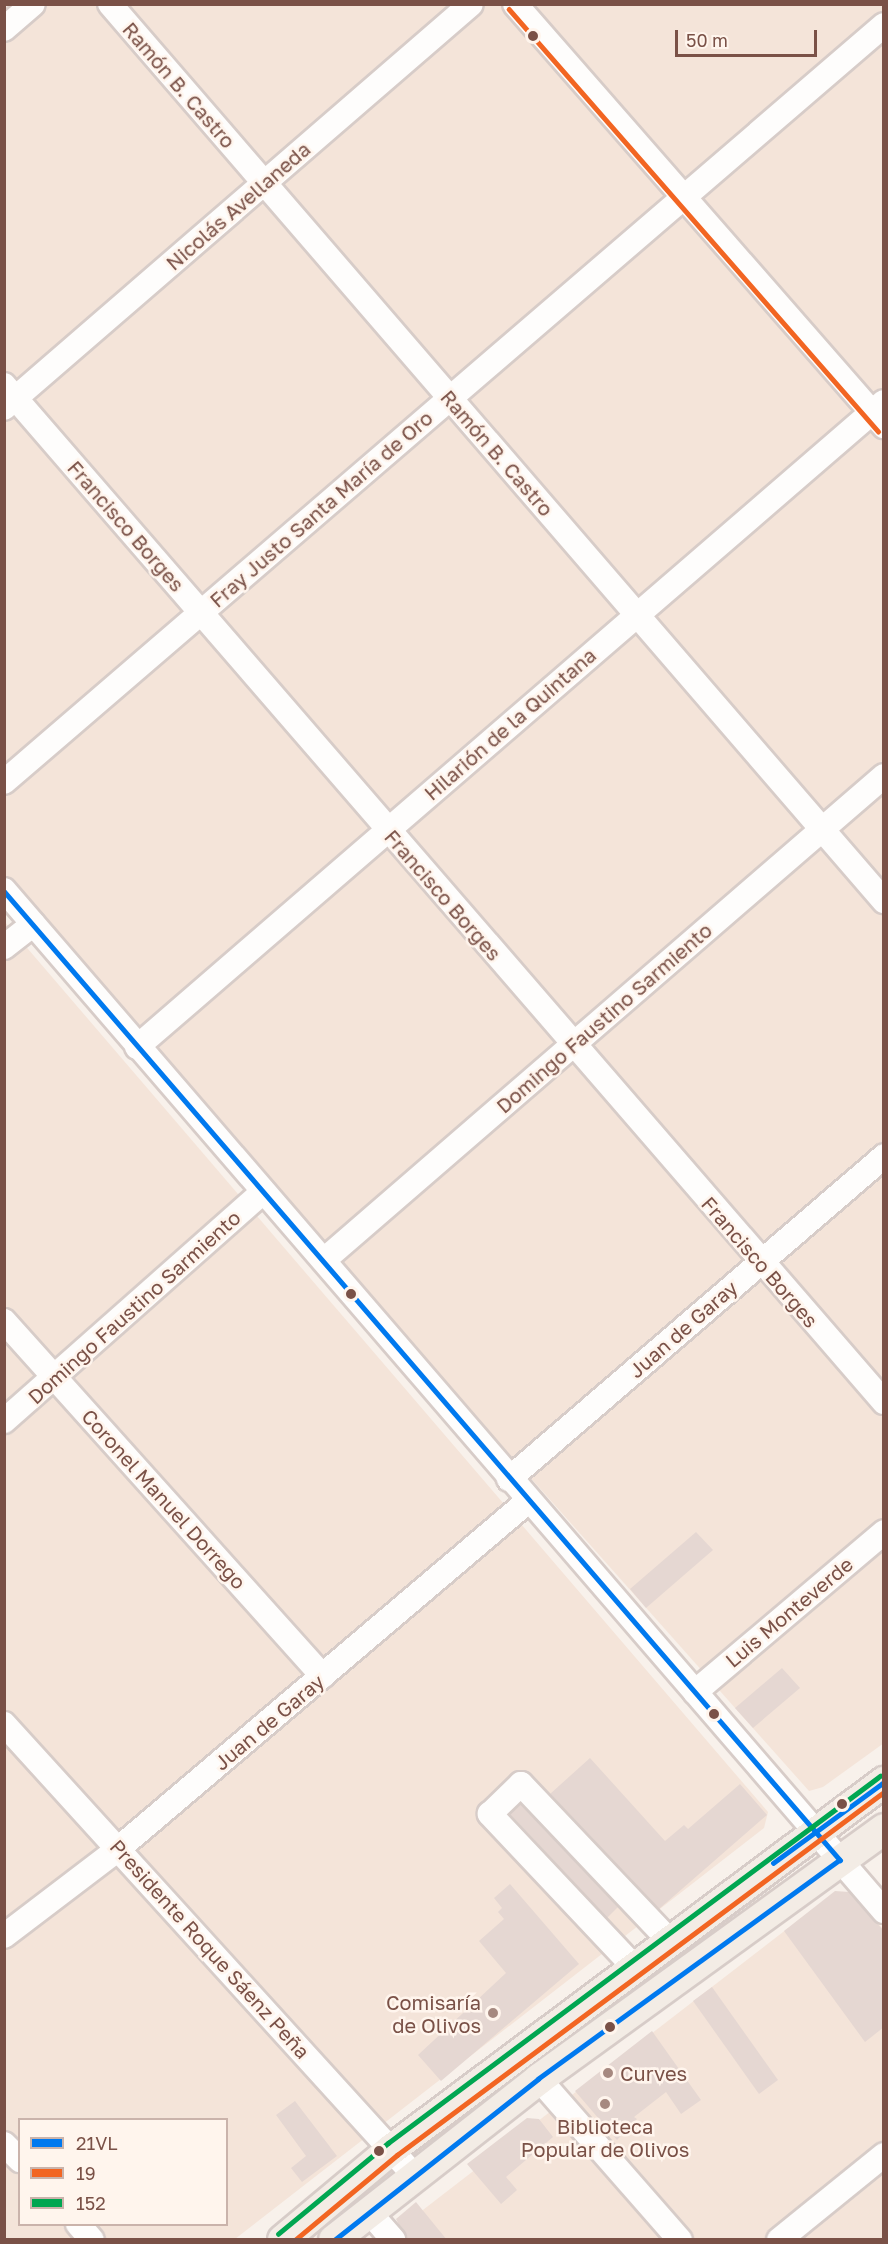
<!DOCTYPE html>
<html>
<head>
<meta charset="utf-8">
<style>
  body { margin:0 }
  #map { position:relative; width:888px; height:2244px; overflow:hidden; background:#f8f1eb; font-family:"Golos Text",sans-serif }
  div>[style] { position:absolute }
  .residential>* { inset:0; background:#f4e4d9 }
  .green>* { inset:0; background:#e8efd4 }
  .building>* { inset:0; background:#e5d7d2 }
  .roads { filter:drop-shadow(2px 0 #d7ccc8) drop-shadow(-2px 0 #d7ccc8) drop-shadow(0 2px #d7ccc8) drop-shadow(0 -2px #d7ccc8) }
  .minor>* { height:24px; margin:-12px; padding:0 12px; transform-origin:12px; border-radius:12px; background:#fefdfc }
  .major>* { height:30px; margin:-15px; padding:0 15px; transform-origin:15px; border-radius:15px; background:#f3ece5 }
  .bus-1>* { height:4.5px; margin:-2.25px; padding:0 2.25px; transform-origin:2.25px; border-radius:2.25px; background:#0079ef }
  .bus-2>* { height:4.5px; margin:-2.25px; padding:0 2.25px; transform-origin:2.25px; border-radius:2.25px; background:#f26522 }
  .bus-3>* { height:4.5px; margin:-2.25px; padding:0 2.25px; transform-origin:2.25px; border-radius:2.25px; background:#00a651 }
  .dots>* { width:16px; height:16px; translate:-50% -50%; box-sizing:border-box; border:3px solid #fff5ed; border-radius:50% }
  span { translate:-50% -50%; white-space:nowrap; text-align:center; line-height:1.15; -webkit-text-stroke:5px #fff5ed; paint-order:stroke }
  .street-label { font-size:20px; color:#7a5147 }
  .poi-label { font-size:20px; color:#7a5147 }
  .right { translate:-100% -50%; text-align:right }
  .left { translate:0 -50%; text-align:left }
  .frame { position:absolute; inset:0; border:6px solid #7a5147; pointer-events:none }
  .legend { position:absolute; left:18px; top:2118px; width:210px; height:108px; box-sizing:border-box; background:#fff5ed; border:2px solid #cab3ab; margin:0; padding:8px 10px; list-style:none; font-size:18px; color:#7a5147 }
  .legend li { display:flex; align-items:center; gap:12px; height:30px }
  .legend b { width:30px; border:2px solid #cab3ab }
  .scale { position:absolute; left:675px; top:30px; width:142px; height:27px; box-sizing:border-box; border:3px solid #7a5147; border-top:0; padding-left:8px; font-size:18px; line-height:21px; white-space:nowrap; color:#7a5147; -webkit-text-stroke:4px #fff5ed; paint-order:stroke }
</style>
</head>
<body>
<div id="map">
  <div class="residential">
    <i style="clip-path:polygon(4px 5px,883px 5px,884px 1743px,823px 1787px,809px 1791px,151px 1051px,5px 880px)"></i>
    <i style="clip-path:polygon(evenodd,4px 921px,768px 1812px,764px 1828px,235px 2239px,5px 2239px,4px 921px,20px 2120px,226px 2120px,226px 2224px,20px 2224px,20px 2120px)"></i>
    <i style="clip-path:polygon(835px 1892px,852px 1893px,883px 1929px,883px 2239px,384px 2240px)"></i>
  </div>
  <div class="green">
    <i style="clip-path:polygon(374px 2178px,382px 2183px,310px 2239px,294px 2240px)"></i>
  </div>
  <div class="building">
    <i style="clip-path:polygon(696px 1532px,713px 1550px,646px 1608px,630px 1589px)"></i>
    <i style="clip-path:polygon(782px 1668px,800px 1688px,753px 1728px,735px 1708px)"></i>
    <i style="clip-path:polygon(590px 1758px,665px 1841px,684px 1825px,688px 1829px,740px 1784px,767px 1815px,659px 1909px,550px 1794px)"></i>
    <i style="clip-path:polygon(521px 1804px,618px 1907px,607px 1918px,510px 1814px)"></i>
    <i style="clip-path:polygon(510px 1884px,579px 1964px,441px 2081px,418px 2055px,506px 1973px,479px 1941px,504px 1919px,498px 1912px,502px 1908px,494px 1898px)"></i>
    <i style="clip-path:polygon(835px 1891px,849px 1892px,884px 1931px,884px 2027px,865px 2042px,784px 1931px)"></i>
    <i style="clip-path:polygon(712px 1987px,778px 2080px,759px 2094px,693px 2001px)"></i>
    <i style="clip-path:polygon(652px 2031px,701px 2100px,681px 2114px,666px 2092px,634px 2117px,637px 2119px,617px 2140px,575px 2091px)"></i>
    <i style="clip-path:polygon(295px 2101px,337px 2156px,302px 2182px,291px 2168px,306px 2156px,276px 2115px)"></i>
    <i style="clip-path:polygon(527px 2118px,539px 2119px,553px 2137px,506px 2177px,517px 2190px,501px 2204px,467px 2164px)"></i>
    <i style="clip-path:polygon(416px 2202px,447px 2240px,407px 2240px,396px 2219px)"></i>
  </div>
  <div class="roads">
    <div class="minor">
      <i style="left:110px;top:4px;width:1185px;rotate:49.21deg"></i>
      <i style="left:515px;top:4px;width:561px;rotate:48.83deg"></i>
      <i style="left:4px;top:29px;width:38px;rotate:-41deg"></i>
      <i style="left:4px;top:385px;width:1345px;rotate:49.13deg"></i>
      <i style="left:4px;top:408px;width:617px;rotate:-40.86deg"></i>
      <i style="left:4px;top:782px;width:1161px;rotate:-40.7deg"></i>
      <i style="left:4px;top:890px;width:1348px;rotate:49.24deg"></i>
      <i style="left:4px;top:947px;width:37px;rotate:-38deg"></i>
      <i style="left:137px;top:1047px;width:987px;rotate:-40.81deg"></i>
      <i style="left:324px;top:1260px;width:740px;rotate:-40.84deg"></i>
      <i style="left:4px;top:1321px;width:477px;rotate:48.1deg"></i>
      <i style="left:4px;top:1421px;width:346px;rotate:-41.5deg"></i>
      <i style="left:509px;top:1479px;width:495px;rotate:-40.7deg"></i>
      <i style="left:695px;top:1692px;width:248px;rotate:-40.2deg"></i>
      <i style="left:4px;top:1724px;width:610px;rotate:47.73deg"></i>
      <i style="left:4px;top:1936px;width:143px;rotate:-37.3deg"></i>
      <i style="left:118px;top:1849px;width:538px;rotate:-40.32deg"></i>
      <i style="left:635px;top:1968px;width:212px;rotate:-133.3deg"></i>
      <i style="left:490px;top:1814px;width:43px;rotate:-44.1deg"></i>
      <i style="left:521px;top:1784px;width:216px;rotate:46.5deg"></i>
      <i style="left:539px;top:2079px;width:214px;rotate:48.8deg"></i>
      <i style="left:4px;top:2144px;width:23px;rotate:45deg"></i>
      <i style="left:369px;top:2212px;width:37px;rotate:49deg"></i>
      <i style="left:78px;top:2224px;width:21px;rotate:49deg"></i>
      <i style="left:779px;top:2240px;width:135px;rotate:-39deg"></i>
    </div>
    <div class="major">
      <i style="left:283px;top:2240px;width:142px;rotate:-39.9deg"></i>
      <i style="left:392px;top:2149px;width:614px;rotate:-36.72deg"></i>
      <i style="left:334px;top:2240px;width:261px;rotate:-38.1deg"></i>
      <i style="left:539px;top:2079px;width:426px;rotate:-35.9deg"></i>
    </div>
  </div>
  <div class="bus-1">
    <i style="left:4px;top:891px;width:1280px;rotate:49.21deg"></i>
    <i style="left:840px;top:1860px;width:372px;rotate:144deg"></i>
    <i style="left:539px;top:2079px;width:260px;rotate:141.7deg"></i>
    <i style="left:773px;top:1863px;width:137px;rotate:-36.1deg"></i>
  </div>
  <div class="bus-2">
    <i style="left:509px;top:9px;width:561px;rotate:48.83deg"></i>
    <i style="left:295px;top:2240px;width:133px;rotate:-39.8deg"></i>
    <i style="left:397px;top:2155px;width:607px;rotate:-36.7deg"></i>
  </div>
  <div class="bus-3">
    <i style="left:278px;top:2234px;width:143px;rotate:-39.6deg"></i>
    <i style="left:388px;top:2143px;width:614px;rotate:-36.72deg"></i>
  </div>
  <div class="dots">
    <i style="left:533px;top:36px;background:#7a5147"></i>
    <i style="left:351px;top:1294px;background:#7a5147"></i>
    <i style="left:714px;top:1714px;background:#7a5147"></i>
    <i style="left:842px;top:1804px;background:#7a5147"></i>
    <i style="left:493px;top:2013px;background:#a68980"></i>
    <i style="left:610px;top:2027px;background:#7a5147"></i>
    <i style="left:608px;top:2073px;background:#a68980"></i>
    <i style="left:605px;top:2104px;background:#a68980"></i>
    <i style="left:379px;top:2151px;background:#7a5147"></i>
  </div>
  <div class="street-label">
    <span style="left:179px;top:85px;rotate:49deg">Ramón B. Castro</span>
    <span style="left:238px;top:206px;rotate:-41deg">Nicolás Avellaneda</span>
    <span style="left:497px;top:453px;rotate:49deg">Ramón B. Castro</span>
    <span style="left:321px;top:509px;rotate:-41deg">Fray Justo Santa María de Oro</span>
    <span style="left:126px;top:526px;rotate:49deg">Francisco Borges</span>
    <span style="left:510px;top:724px;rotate:-41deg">Hilarión de la Quintana</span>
    <span style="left:443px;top:895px;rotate:49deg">Francisco Borges</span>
    <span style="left:604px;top:1018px;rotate:-41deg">Domingo Faustino Sarmiento</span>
    <span style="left:760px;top:1262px;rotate:49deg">Francisco Borges</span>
    <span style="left:134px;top:1307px;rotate:-42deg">Domingo Faustino Sarmiento</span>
    <span style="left:683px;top:1329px;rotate:-41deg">Juan de Garay</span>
    <span style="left:164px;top:1499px;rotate:48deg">Coronel Manuel Dorrego</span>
    <span style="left:789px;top:1612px;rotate:-40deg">Luis Monteverde</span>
    <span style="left:269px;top:1722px;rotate:-40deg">Juan de Garay</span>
    <span style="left:210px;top:1949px;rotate:48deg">Presidente Roque Sáenz Peña</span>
  </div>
  <div class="poi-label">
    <span class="right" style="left:481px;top:2014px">Comisaría<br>de Olivos</span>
    <span class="left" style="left:620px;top:2073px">Curves</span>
    <span style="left:605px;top:2138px">Biblioteca<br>Popular de Olivos</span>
  </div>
  <div class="frame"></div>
  <ul class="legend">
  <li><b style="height:8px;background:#0079ef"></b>21VL</li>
  <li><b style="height:8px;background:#f26522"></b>19</li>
  <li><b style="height:8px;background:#00a651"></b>152</li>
  </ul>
  <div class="scale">50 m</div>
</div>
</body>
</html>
